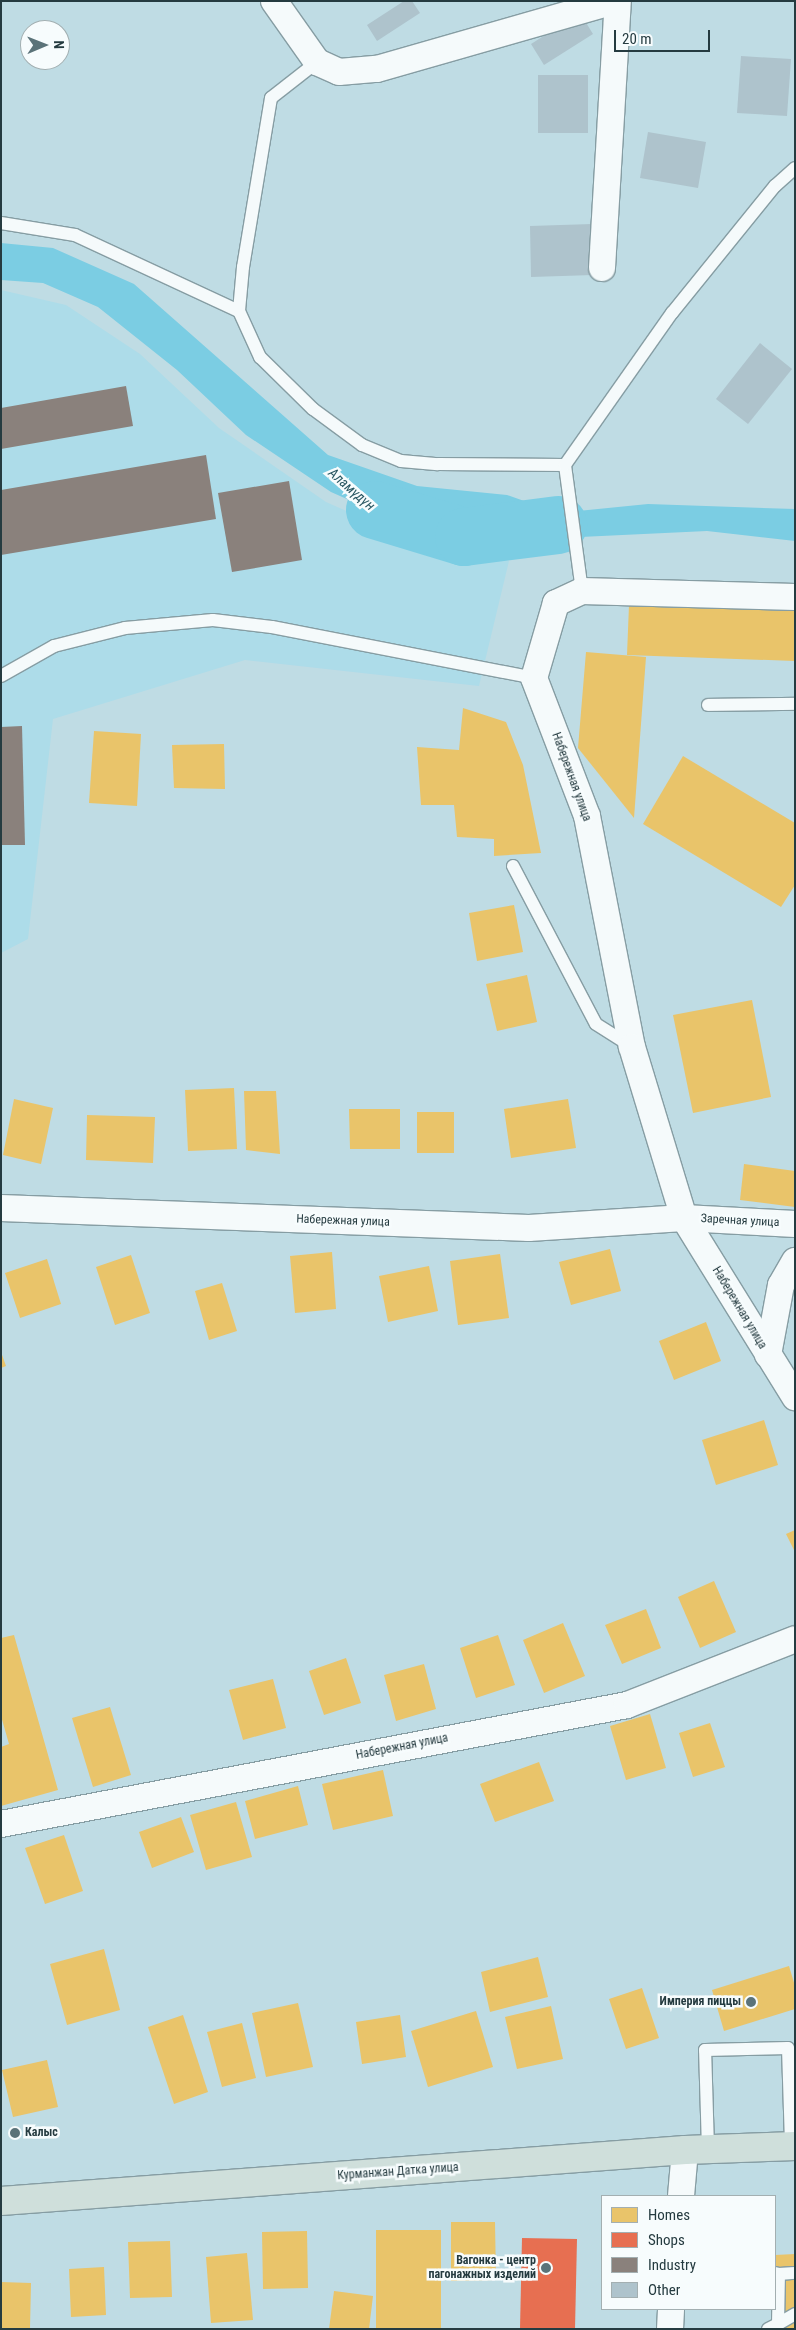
<!DOCTYPE html>
<html>
<head>
<meta charset="utf-8">
<style>
  body { margin:0 }
  #map { position:relative; width:796px; height:2330px; overflow:hidden; background:#bfdce4; font-family:"Roboto Condensed",sans-serif }
  div>[style] { position:absolute }
  .built>* { inset:0; background:#addce9 }
  .water>* { inset:0; background:#7bcde3 }
  .homes>* { inset:0; background:#e9c46a }
  .shops>* { inset:0; background:#e76f51 }
  .industry>* { inset:0; background:#8a817c }
  .river>* { height:58px; margin:-29px; padding:0 29px; transform-origin:29px; border-radius:29px; background:#7bcde3 }
  .building>* { inset:0; background:#aec3cc }
  .roads { filter:drop-shadow(1px 0 #869da3) drop-shadow(-1px 0 #869da3) drop-shadow(0 1px #869da3) drop-shadow(0 -1px #869da3) }
  .service>* { height:12px; margin:-6px; padding:0 6px; transform-origin:6px; border-radius:6px; background:#f5fafb }
  .minor>* { height:26px; margin:-13px; padding:0 13px; transform-origin:13px; border-radius:13px; background:#f5fafb }
  .primary>* { height:28px; margin:-14px; padding:0 14px; transform-origin:14px; border-radius:14px; background:#cfdfdb }
  .dots>* { width:14px; height:14px; translate:-50% -50%; box-sizing:border-box; border:2px solid #f7fcfd; border-radius:50% }
  span { translate:-50% -50%; white-space:nowrap; text-align:center; line-height:1.15; -webkit-text-stroke:5px #f7fcfd; paint-order:stroke }
  .street-label { font-size:12px; color:#253b40 }
  .poi-label { font-size:12px; color:#253b40; font-weight:700 }
  .right { translate:-100% -50%; text-align:right }
  .left { translate:0 -50%; text-align:left }
  .water-label { font-size:14px; color:#295762; font-style:italic }
  .frame { position:absolute; inset:0; border:2px solid #253b40; pointer-events:none }
  .legend { position:absolute; left:601px; top:2195px; width:175px; height:115px; box-sizing:border-box; background:#f7fcfd; border:1px solid #a3afb1; margin:0; padding:6px 9px; list-style:none; font-size:15px; color:#253b40 }
  .legend li { display:flex; align-items:center; gap:10px; height:25px }
  .legend b { width:25px; border:1px solid #a3afb1 }
  .north { position:absolute; left:20px; top:20px; width:50px; height:50px; box-sizing:border-box; background:#f7fcfd; border:1px solid #a3afb1; border-radius:50%; rotate:89deg; font-size:14px; font-weight:700; line-height:20px; text-align:center; color:#253b40 }
  .north::after { content:''; display:block; margin:auto; width:18px; height:22px; background:#5b7379; clip-path:polygon(50% 0,100% 100%,50% 72%,0 100%) }
  .scale { position:absolute; left:614px; top:30px; width:96px; height:22px; box-sizing:border-box; border:2px solid #253b40; border-top:0; padding-left:6px; font-size:15px; line-height:18px; white-space:nowrap; color:#253b40; -webkit-text-stroke:4px #f7fcfd; paint-order:stroke }
</style>
</head>
<body>
<div id="map">
  <div class="built">
    <i style="clip-path:polygon(1px 290px,66px 305px,140px 354px,219px 428px,326px 502px,428px 547px,509px 561px,479px 686px,245px 660px,53px 719px,28px 939px,1px 953px)"></i>
  </div>
  <div class="water">
    <i style="clip-path:polygon(1px 243px,53px 248px,134px 284px,328px 455px,417px 486px,507px 495px,558px 513px,648px 504px,795px 509px,795px 541px,707px 531px,538px 539px,419px 531px,331px 492px,246px 435px,177px 370px,98px 307px,43px 283px,1px 280px)"></i>
  </div>
  <div class="homes">
    <i style="clip-path:polygon(629px 605px,795px 611px,795px 661px,627px 655px)"></i>
    <i style="clip-path:polygon(586px 652px,646px 657px,634px 818px,578px 748px)"></i>
    <i style="clip-path:polygon(463px 708px,506px 722px,523px 765px,541px 853px,494px 856px,494px 839px,457px 837px,454px 805px,421px 805px,417px 747px,459px 750px)"></i>
    <i style="clip-path:polygon(94px 731px,141px 734px,137px 806px,89px 803px)"></i>
    <i style="clip-path:polygon(224px 744px,225px 789px,174px 788px,172px 745px)"></i>
    <i style="clip-path:polygon(683px 756px,795px 823px,795px 885px,781px 907px,643px 824px)"></i>
    <i style="clip-path:polygon(514px 905px,523px 952px,477px 961px,469px 913px)"></i>
    <i style="clip-path:polygon(527px 975px,537px 1022px,497px 1031px,486px 984px)"></i>
    <i style="clip-path:polygon(752px 1000px,771px 1097px,693px 1113px,673px 1015px)"></i>
    <i style="clip-path:polygon(234px 1088px,237px 1149px,188px 1151px,185px 1090px)"></i>
    <i style="clip-path:polygon(244px 1091px,276px 1091px,280px 1154px,246px 1150px)"></i>
    <i style="clip-path:polygon(14px 1099px,53px 1108px,41px 1164px,3px 1155px)"></i>
    <i style="clip-path:polygon(568px 1099px,576px 1148px,511px 1158px,504px 1109px)"></i>
    <i style="clip-path:polygon(349px 1109px,400px 1109px,400px 1149px,350px 1149px)"></i>
    <i style="clip-path:polygon(417px 1112px,454px 1112px,454px 1153px,417px 1153px)"></i>
    <i style="clip-path:polygon(87px 1115px,155px 1117px,153px 1163px,86px 1160px)"></i>
    <i style="clip-path:polygon(744px 1164px,795px 1171px,795px 1207px,740px 1200px)"></i>
    <i style="clip-path:polygon(610px 1249px,621px 1291px,571px 1305px,559px 1262px)"></i>
    <i style="clip-path:polygon(332px 1252px,336px 1309px,295px 1313px,290px 1256px)"></i>
    <i style="clip-path:polygon(500px 1254px,509px 1318px,458px 1325px,450px 1261px)"></i>
    <i style="clip-path:polygon(131px 1255px,150px 1313px,115px 1325px,96px 1267px)"></i>
    <i style="clip-path:polygon(47px 1259px,61px 1304px,20px 1318px,5px 1273px)"></i>
    <i style="clip-path:polygon(429px 1266px,438px 1311px,388px 1322px,379px 1276px)"></i>
    <i style="clip-path:polygon(222px 1283px,237px 1331px,209px 1340px,195px 1291px)"></i>
    <i style="clip-path:polygon(706px 1322px,721px 1361px,674px 1380px,659px 1341px)"></i>
    <i style="clip-path:polygon(1px 1352px,6px 1366px,1px 1368px)"></i>
    <i style="clip-path:polygon(764px 1420px,778px 1465px,716px 1485px,702px 1440px)"></i>
    <i style="clip-path:polygon(795px 1530px,795px 1552px,786px 1534px)"></i>
    <i style="clip-path:polygon(714px 1581px,736px 1632px,700px 1648px,678px 1597px)"></i>
    <i style="clip-path:polygon(646px 1609px,661px 1648px,622px 1664px,605px 1625px)"></i>
    <i style="clip-path:polygon(563px 1623px,585px 1676px,544px 1693px,523px 1640px)"></i>
    <i style="clip-path:polygon(14px 1635px,58px 1790px,1px 1806px,1px 1747px,9px 1744px,1px 1716px,1px 1638px)"></i>
    <i style="clip-path:polygon(498px 1635px,515px 1685px,476px 1698px,460px 1648px)"></i>
    <i style="clip-path:polygon(346px 1658px,361px 1703px,324px 1715px,309px 1671px)"></i>
    <i style="clip-path:polygon(424px 1664px,436px 1709px,396px 1721px,384px 1675px)"></i>
    <i style="clip-path:polygon(273px 1679px,286px 1728px,243px 1740px,229px 1690px)"></i>
    <i style="clip-path:polygon(110px 1707px,131px 1775px,93px 1787px,72px 1718px)"></i>
    <i style="clip-path:polygon(650px 1714px,666px 1768px,626px 1780px,610px 1726px)"></i>
    <i style="clip-path:polygon(710px 1723px,725px 1767px,693px 1777px,679px 1733px)"></i>
    <i style="clip-path:polygon(539px 1762px,554px 1801px,495px 1822px,480px 1784px)"></i>
    <i style="clip-path:polygon(383px 1770px,393px 1816px,333px 1830px,322px 1784px)"></i>
    <i style="clip-path:polygon(298px 1786px,308px 1825px,255px 1839px,245px 1801px)"></i>
    <i style="clip-path:polygon(236px 1802px,252px 1857px,206px 1870px,190px 1815px)"></i>
    <i style="clip-path:polygon(181px 1817px,194px 1852px,152px 1868px,139px 1832px)"></i>
    <i style="clip-path:polygon(64px 1835px,83px 1891px,45px 1904px,25px 1848px)"></i>
    <i style="clip-path:polygon(104px 1949px,120px 2010px,67px 2025px,50px 1964px)"></i>
    <i style="clip-path:polygon(538px 1957px,548px 1997px,490px 2012px,481px 1972px)"></i>
    <i style="clip-path:polygon(789px 1966px,795px 1986px,795px 2009px,724px 2031px,712px 1990px)"></i>
    <i style="clip-path:polygon(642px 1988px,659px 2038px,626px 2049px,609px 1999px)"></i>
    <i style="clip-path:polygon(298px 2003px,313px 2067px,266px 2077px,252px 2013px)"></i>
    <i style="clip-path:polygon(551px 2006px,563px 2059px,517px 2069px,505px 2017px)"></i>
    <i style="clip-path:polygon(476px 2011px,493px 2067px,428px 2087px,411px 2031px)"></i>
    <i style="clip-path:polygon(183px 2015px,208px 2092px,174px 2104px,148px 2027px)"></i>
    <i style="clip-path:polygon(400px 2015px,406px 2057px,362px 2064px,356px 2022px)"></i>
    <i style="clip-path:polygon(242px 2023px,256px 2078px,222px 2087px,207px 2032px)"></i>
    <i style="clip-path:polygon(47px 2060px,58px 2107px,13px 2117px,2px 2070px)"></i>
    <i style="clip-path:polygon(451px 2222px,495px 2222px,496px 2280px,451px 2281px)"></i>
    <i style="clip-path:polygon(376px 2230px,441px 2230px,441px 2329px,376px 2329px)"></i>
    <i style="clip-path:polygon(307px 2231px,308px 2288px,263px 2289px,262px 2232px)"></i>
    <i style="clip-path:polygon(170px 2241px,172px 2297px,130px 2298px,128px 2242px)"></i>
    <i style="clip-path:polygon(247px 2253px,253px 2320px,211px 2323px,206px 2257px)"></i>
    <i style="clip-path:polygon(795px 2254px,795px 2329px,772px 2329px,775px 2255px)"></i>
    <i style="clip-path:polygon(104px 2267px,106px 2315px,71px 2317px,69px 2269px)"></i>
    <i style="clip-path:polygon(1px 2282px,31px 2283px,30px 2329px,1px 2329px)"></i>
    <i style="clip-path:polygon(334px 2291px,373px 2296px,369px 2329px,329px 2329px)"></i>
  </div>
  <div class="shops">
    <i style="clip-path:polygon(522px 2238px,577px 2239px,575px 2329px,520px 2329px)"></i>
  </div>
  <div class="industry">
    <i style="clip-path:polygon(126px 386px,133px 426px,1px 449px,1px 408px)"></i>
    <i style="clip-path:polygon(206px 455px,216px 519px,1px 555px,1px 490px)"></i>
    <i style="clip-path:polygon(289px 481px,302px 560px,232px 572px,218px 493px)"></i>
    <i style="clip-path:polygon(22px 726px,25px 845px,1px 845px,1px 727px)"></i>
  </div>
  <div class="river">
    <i style="left:375px;top:510px;width:93px;rotate:16.9deg"></i>
    <i style="left:464px;top:537px;width:95px;rotate:-7.3deg"></i>
  </div>
  <div class="building">
    <i style="clip-path:polygon(404px 1px,412px 1px,420px 13px,377px 41px,367px 25px)"></i>
    <i style="clip-path:polygon(580px 13px,593px 34px,544px 65px,531px 44px)"></i>
    <i style="clip-path:polygon(741px 56px,791px 59px,787px 116px,737px 113px)"></i>
    <i style="clip-path:polygon(538px 75px,588px 75px,588px 133px,538px 133px)"></i>
    <i style="clip-path:polygon(648px 132px,706px 142px,698px 188px,640px 178px)"></i>
    <i style="clip-path:polygon(592px 224px,593px 275px,531px 277px,530px 226px)"></i>
    <i style="clip-path:polygon(760px 343px,792px 369px,748px 424px,716px 399px)"></i>
  </div>
  <div class="roads">
    <div class="service">
      <i style="left:317px;top:62px;width:58px;rotate:142deg"></i>
      <i style="left:271px;top:98px;width:171px;rotate:99.4deg"></i>
      <i style="left:243px;top:267px;width:44px;rotate:95.2deg"></i>
      <i style="left:239px;top:311px;width:51px;rotate:65.5deg"></i>
      <i style="left:260px;top:357px;width:74px;rotate:44.5deg"></i>
      <i style="left:313px;top:409px;width:61px;rotate:36.3deg"></i>
      <i style="left:362px;top:445px;width:42px;rotate:22.3deg"></i>
      <i style="left:401px;top:461px;width:37px;rotate:5deg"></i>
      <i style="left:438px;top:464px;width:127px;rotate:0.5deg"></i>
      <i style="left:1px;top:223px;width:75px;rotate:9.2deg"></i>
      <i style="left:75px;top:235px;width:181px;rotate:24.9deg"></i>
      <i style="left:582px;top:591px;width:127px;rotate:-97.7deg"></i>
      <i style="left:565px;top:465px;width:186px;rotate:-54.9deg"></i>
      <i style="left:672px;top:313px;width:164px;rotate:-51deg"></i>
      <i style="left:775px;top:186px;width:27px;rotate:-42deg"></i>
      <i style="left:1px;top:676px;width:61px;rotate:-29.5deg"></i>
      <i style="left:54px;top:646px;width:73px;rotate:-14.2deg"></i>
      <i style="left:125px;top:628px;width:88px;rotate:-5.2deg"></i>
      <i style="left:213px;top:620px;width:59px;rotate:6.8deg"></i>
      <i style="left:272px;top:627px;width:267px;rotate:11deg"></i>
      <i style="left:708px;top:705px;width:87px;rotate:-0.7deg"></i>
      <i style="left:513px;top:866px;width:178px;rotate:62.3deg"></i>
      <i style="left:596px;top:1024px;width:41px;rotate:32.2deg"></i>
      <i style="left:708px;top:2149px;width:99px;rotate:-91.7deg"></i>
      <i style="left:705px;top:2050px;width:83px;rotate:-1.4deg"></i>
      <i style="left:788px;top:2048px;width:98px;rotate:88.2deg"></i>
      <i style="left:779px;top:2274px;width:16px;rotate:-4deg"></i>
      <i style="left:778px;top:2324px;width:20px;rotate:-30deg"></i>
      <i style="left:768px;top:2329px;width:11px;rotate:-27deg"></i>
      <i style="left:778px;top:2324px;width:50px;rotate:-88.9deg"></i>
      <i style="left:779px;top:2274px;width:4px;rotate:-166deg"></i>
    </div>
    <div class="minor">
      <i style="left:274px;top:1px;width:75px;rotate:54.8deg"></i>
      <i style="left:317px;top:62px;width:24px;rotate:24deg"></i>
      <i style="left:339px;top:72px;width:38px;rotate:-5deg"></i>
      <i style="left:377px;top:69px;width:247px;rotate:-16deg"></i>
      <i style="left:602px;top:268px;width:267px;rotate:-86.6deg"></i>
      <i style="left:795px;top:597px;width:213px;rotate:-178.4deg"></i>
      <i style="left:582px;top:591px;width:29px;rotate:155deg"></i>
      <i style="left:556px;top:603px;width:78px;rotate:106.3deg"></i>
      <i style="left:534px;top:678px;width:148px;rotate:69deg"></i>
      <i style="left:587px;top:816px;width:235px;rotate:79deg"></i>
      <i style="left:632px;top:1047px;width:179px;rotate:73.1deg"></i>
      <i style="left:684px;top:1218px;width:211px;rotate:58.2deg"></i>
      <i style="left:1px;top:1208px;width:528px;rotate:2.17deg"></i>
      <i style="left:529px;top:1228px;width:155px;rotate:-3.7deg"></i>
      <i style="left:684px;top:1218px;width:111px;rotate:3.1deg"></i>
      <i style="left:768px;top:1355px;width:71px;rotate:-79.5deg"></i>
      <i style="left:781px;top:1285px;width:28px;rotate:-60deg"></i>
      <i style="left:1px;top:1824px;width:637px;rotate:-10.76deg"></i>
      <i style="left:627px;top:1705px;width:180px;rotate:-21.4deg"></i>
      <i style="left:681px;top:2196px;width:46px;rotate:-85deg"></i>
      <i style="left:670px;top:2329px;width:20px;rotate:-87deg"></i>
    </div>
    <div class="primary">
      <i style="left:1px;top:2201px;width:686px;rotate:-4.26deg"></i>
      <i style="left:685px;top:2150px;width:110px;rotate:-2.1deg"></i>
    </div>
  </div>
  <div class="dots">
    <i style="left:751px;top:2002px;background:#5b7379"></i>
    <i style="left:15px;top:2133px;background:#5b7379"></i>
    <i style="left:546px;top:2268px;background:#5b7379"></i>
  </div>
  <div class="street-label">
    <span style="left:571px;top:777px;rotate:70deg">Набережная улица</span>
    <span style="left:343px;top:1221px;rotate:2deg">Набережная улица</span>
    <span style="left:740px;top:1221px;rotate:3deg">Заречная улица</span>
    <span style="left:739px;top:1308px;rotate:59deg">Набережная улица</span>
    <span style="left:402px;top:1747px;rotate:-11deg">Набережная улица</span>
    <span style="left:398px;top:2172px;rotate:-4deg">Курманжан Датка улица</span>
  </div>
  <div class="poi-label">
    <span class="right" style="left:741px;top:2002px">Империя пиццы</span>
    <span class="left" style="left:25px;top:2133px">Калыс</span>
    <span class="right" style="left:536px;top:2268px">Вагонка - центр<br>пагонажных изделий</span>
  </div>
  <div class="water-label">
    <span style="left:352px;top:489px;rotate:41deg">Аламүдүн</span>
  </div>
  <div class="frame"></div>
  <ul class="legend">
  <li><b style="height:14px;background:#e9c46a"></b>Homes</li>
  <li><b style="height:14px;background:#e76f51"></b>Shops</li>
  <li><b style="height:14px;background:#8a817c"></b>Industry</li>
  <li><b style="height:14px;background:#aec3cc"></b>Other</li>
  </ul>
  <div class="north">N</div>
  <div class="scale">20 m</div>
</div>
</body>
</html>
